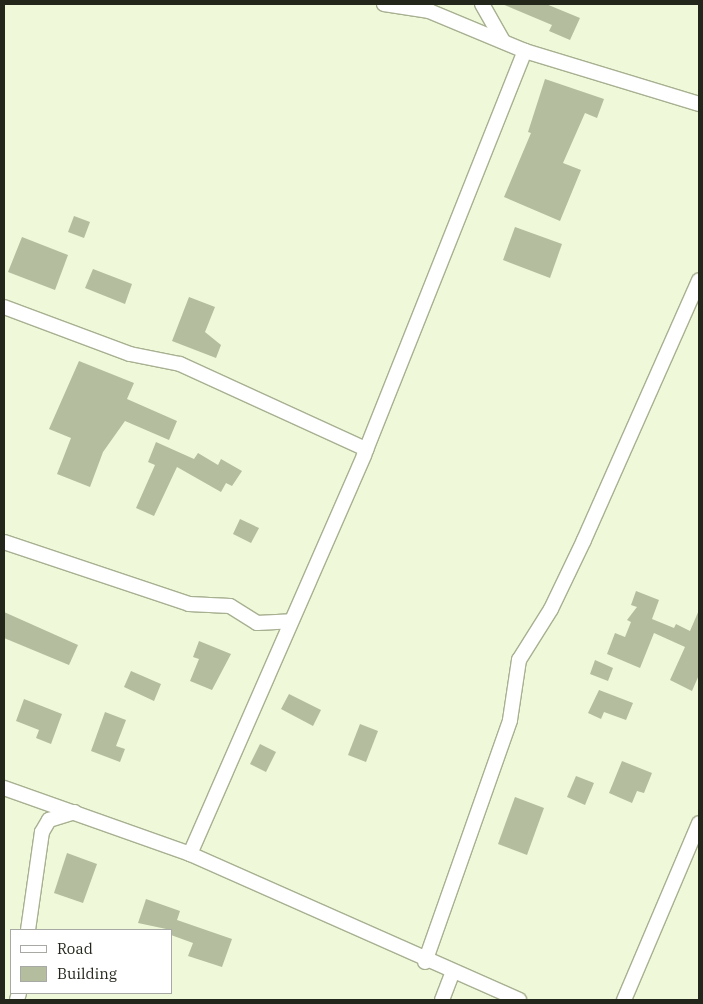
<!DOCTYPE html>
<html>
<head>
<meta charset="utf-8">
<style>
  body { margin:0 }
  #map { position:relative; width:703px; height:1004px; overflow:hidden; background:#eff8d8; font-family:"IBM Plex Serif",serif }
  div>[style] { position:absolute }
  .building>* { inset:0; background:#b4bd9e }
  .roads { filter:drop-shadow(1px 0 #a7b091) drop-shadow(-1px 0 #a7b091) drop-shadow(0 1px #a7b091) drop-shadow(0 -1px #a7b091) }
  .street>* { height:14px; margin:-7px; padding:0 7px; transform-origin:7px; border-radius:7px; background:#fff }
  span { translate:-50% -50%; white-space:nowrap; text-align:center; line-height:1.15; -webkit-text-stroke:4px #fff; paint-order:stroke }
  .frame { position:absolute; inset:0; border:5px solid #23271b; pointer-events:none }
  .legend { position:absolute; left:10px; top:929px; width:162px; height:65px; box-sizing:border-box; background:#fff; border:1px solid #a7a9a4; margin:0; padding:6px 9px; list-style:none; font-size:15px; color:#23271b }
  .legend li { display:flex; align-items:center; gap:10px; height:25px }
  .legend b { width:25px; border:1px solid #a7a9a4 }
</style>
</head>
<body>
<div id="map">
  <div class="building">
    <i style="clip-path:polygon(502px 4px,546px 4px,580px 18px,570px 40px,549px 31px,552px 25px)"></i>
    <i style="clip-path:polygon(545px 79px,604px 99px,597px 118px,585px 113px,563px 163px,581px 170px,560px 221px,504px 197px,531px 133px,528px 132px)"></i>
    <i style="clip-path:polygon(74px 216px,90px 222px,84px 238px,68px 232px)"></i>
    <i style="clip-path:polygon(515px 227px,562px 244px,550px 278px,503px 260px)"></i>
    <i style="clip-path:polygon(22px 237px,68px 255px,55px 290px,8px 272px)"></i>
    <i style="clip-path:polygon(93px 269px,132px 284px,125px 304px,85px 288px)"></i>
    <i style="clip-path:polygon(189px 297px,215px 307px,205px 332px,221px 345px,216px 358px,172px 341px)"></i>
    <i style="clip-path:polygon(79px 361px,134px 383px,127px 399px,177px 421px,169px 440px,125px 421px,103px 452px,90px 487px,57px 474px,71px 438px,49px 429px)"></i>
    <i style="clip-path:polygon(156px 442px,194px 459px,198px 453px,218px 465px,221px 459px,242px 471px,232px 486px,226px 483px,221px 492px,177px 467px,154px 516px,136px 508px,155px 465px,148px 462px)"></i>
    <i style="clip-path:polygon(240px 519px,259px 528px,251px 543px,233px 534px)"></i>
    <i style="clip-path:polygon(636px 591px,659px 600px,652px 619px,674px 628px,676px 624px,690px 631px,699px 610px,699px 675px,692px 691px,670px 680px,685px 647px,654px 633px,640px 668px,607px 654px,615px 633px,625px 637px,631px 622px,627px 620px,637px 607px,631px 605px)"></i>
    <i style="clip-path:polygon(4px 612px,78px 645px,69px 665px,4px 638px)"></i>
    <i style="clip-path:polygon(199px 641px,231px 654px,212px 690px,190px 681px,199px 659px,193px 657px)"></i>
    <i style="clip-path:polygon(595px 660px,613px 668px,608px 681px,590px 674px)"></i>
    <i style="clip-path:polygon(131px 671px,161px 684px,154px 701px,124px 687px)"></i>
    <i style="clip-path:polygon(599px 690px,633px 703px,626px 720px,604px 712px,601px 719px,588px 713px)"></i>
    <i style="clip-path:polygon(289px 694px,321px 710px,313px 726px,281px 709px)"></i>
    <i style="clip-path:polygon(24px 699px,62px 714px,51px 744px,36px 738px,39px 730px,16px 721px)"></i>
    <i style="clip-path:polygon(105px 712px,126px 720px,116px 746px,125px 749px,120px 762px,91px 751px)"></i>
    <i style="clip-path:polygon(360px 724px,378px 731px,366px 762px,348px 755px)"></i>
    <i style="clip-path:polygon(260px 744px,276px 752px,266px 772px,250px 764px)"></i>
    <i style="clip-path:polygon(622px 761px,652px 773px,644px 793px,637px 791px,632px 803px,609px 793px)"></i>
    <i style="clip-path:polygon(576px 776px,594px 783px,585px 805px,567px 797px)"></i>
    <i style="clip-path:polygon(515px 797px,544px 808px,527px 855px,498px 844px)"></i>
    <i style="clip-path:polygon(67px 853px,97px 864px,83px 903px,54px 893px)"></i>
    <i style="clip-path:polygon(146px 899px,180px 911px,177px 920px,232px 939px,222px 967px,188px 956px,193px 943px,171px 935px,171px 930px,138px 923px)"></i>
  </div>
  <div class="roads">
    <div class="street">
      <i style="left:384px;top:4px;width:46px;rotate:8.8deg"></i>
      <i style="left:429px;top:11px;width:104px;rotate:22.6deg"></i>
      <i style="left:525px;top:51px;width:182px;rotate:16.9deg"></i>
      <i style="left:482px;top:4px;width:43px;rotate:60.4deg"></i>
      <i style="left:4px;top:307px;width:134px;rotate:20.5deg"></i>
      <i style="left:130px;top:354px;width:51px;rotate:11.3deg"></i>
      <i style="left:180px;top:364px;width:205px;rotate:24.6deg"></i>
      <i style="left:4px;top:542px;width:195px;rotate:18.5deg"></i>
      <i style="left:189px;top:604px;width:41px;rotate:2.8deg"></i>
      <i style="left:230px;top:606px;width:32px;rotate:32deg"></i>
      <i style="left:257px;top:623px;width:34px;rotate:-3deg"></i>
      <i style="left:4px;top:788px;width:197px;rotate:19.5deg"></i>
      <i style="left:190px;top:854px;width:360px;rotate:23.9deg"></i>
      <i style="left:190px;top:854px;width:435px;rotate:-66.4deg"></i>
      <i style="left:364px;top:455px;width:435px;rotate:-68.3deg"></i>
      <i style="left:28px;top:930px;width:99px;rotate:-81.9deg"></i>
      <i style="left:42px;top:832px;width:14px;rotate:-60deg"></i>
      <i style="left:49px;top:820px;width:27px;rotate:-17deg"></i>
      <i style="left:425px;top:962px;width:256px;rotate:-70.6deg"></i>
      <i style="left:510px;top:720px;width:61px;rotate:-81.5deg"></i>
      <i style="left:519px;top:660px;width:60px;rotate:-57.9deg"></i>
      <i style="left:551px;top:609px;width:76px;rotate:-64.4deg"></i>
      <i style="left:584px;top:540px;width:284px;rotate:-66.1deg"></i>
      <i style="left:17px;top:1000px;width:7px;rotate:-74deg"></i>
      <i style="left:442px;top:1000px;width:28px;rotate:-69deg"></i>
      <i style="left:624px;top:1000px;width:192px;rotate:-67deg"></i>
    </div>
  </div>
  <div class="frame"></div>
  <ul class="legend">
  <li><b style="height:6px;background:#fff"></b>Road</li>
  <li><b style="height:14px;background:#b4bd9e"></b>Building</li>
  </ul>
</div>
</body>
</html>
